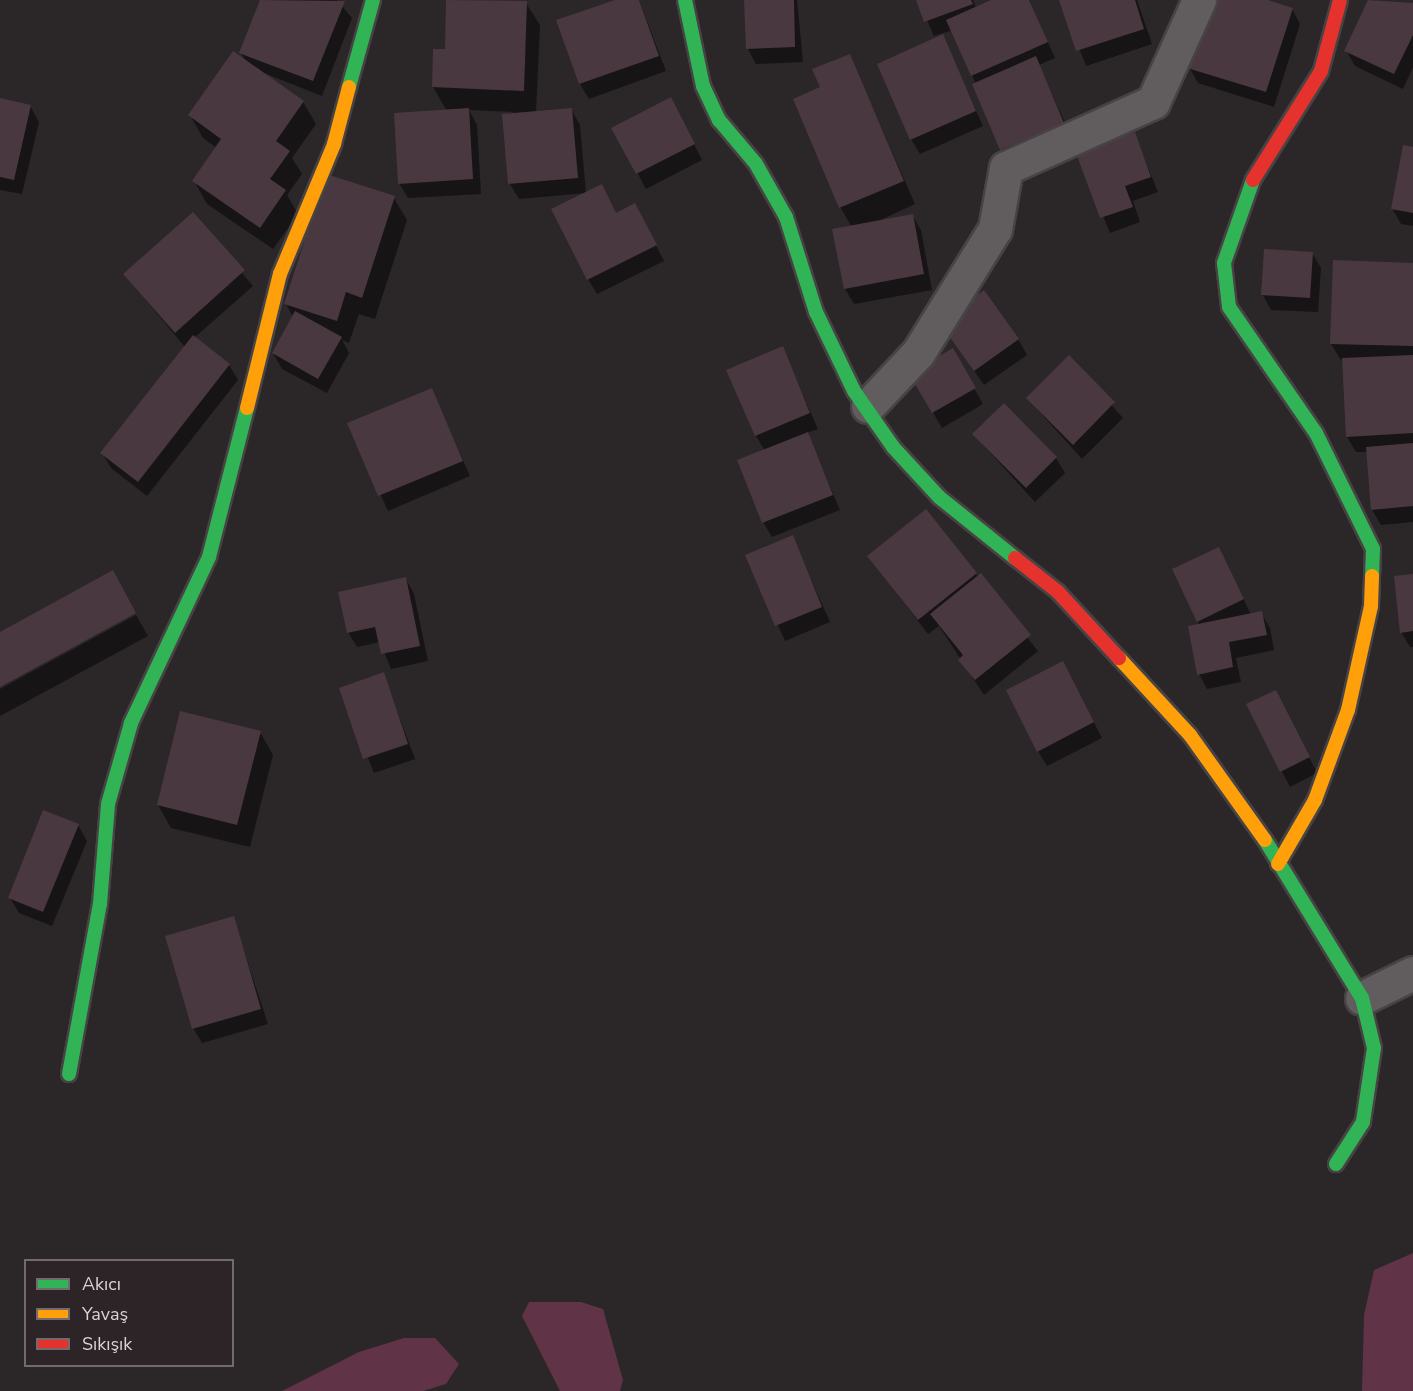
<!DOCTYPE html>
<html>
<head>
<meta charset="utf-8">
<style>
  body { margin:0 }
  #map { position:relative; width:1413px; height:1391px; overflow:hidden; background:#2b2628; font-family:"Nunito Sans",sans-serif }
  div>[style] { position:absolute }
  .green>* { inset:0; background:#603446 }
  .shadow>* { inset:0; background:#0007 }
  .building>* { inset:0; background:#4a3841 }
  .roads { filter:drop-shadow(2px 0 #474344) drop-shadow(-2px 0 #474344) drop-shadow(0 2px #474344) drop-shadow(0 -2px #474344) }
  .street>* { height:33px; margin:-16.5px; padding:0 16.5px; transform-origin:16.5px; border-radius:16.5px; background:#615d5f }
  .fast>* { height:14px; margin:-7px; padding:0 7px; transform-origin:7px; border-radius:7px; background:#30b455 }
  .slow>* { height:14px; margin:-7px; padding:0 7px; transform-origin:7px; border-radius:7px; background:#ff9f0a }
  .jam>* { height:14px; margin:-7px; padding:0 7px; transform-origin:7px; border-radius:7px; background:#e5322d }
  span { translate:-50% -50%; white-space:nowrap; text-align:center; line-height:1.15; -webkit-text-stroke:4.5px #2d2428; paint-order:stroke }
  .legend { position:absolute; left:24px; top:1259px; width:210px; height:108px; box-sizing:border-box; background:#2d2428; border:2px solid #726a6e; margin:0; padding:8px 10px; list-style:none; font-size:18px; color:#dad4d6 }
  .legend li { display:flex; align-items:center; gap:12px; height:30px }
  .legend b { width:30px; border:2px solid #726a6e }
</style>
</head>
<body>
<div id="map">
  <div class="green">
    <i style="clip-path:polygon(1413px 1253px,1413px 1391px,1362px 1391px,1364px 1315px,1374px 1270px)"></i>
    <i style="clip-path:polygon(529px 1302px,581px 1302px,603px 1309px,623px 1380px,620px 1391px,560px 1391px,522px 1316px)"></i>
    <i style="clip-path:polygon(404px 1338px,435px 1338px,459px 1364px,446px 1384px,423px 1391px,282px 1391px,359px 1352px)"></i>
  </div>
  <div class="shadow">
    <i style="clip-path:polygon(262px 0,337px 0,352px 18px,322px 96px,264px 73px,303px 102px,316px 124px,292px 158px,302px 174px,287px 195px,298px 214px,273px 249px,207px 204px,194px 181px,217px 148px,203px 138px,190px 115px,247px 63px,241px 53px)"></i>
    <i style="clip-path:polygon(448px 0,526px 3px,540px 25px,536px 113px,571px 109px,580px 125px,586px 193px,519px 199px,510px 184px,503px 115px,515px 112px,469px 110px,477px 125px,481px 194px,408px 198px,399px 183px,447px 111px,433px 87px,446px 50px)"></i>
    <i style="clip-path:polygon(620px 0,639px 0,666px 71px,589px 99px,580px 84px)"></i>
    <i style="clip-path:polygon(746px 0,797px 0,803px 62px,756px 64px,748px 49px)"></i>
    <i style="clip-path:polygon(918px 0,973px 0,976px 8px,994px 0,1029px 0,1055px 58px,1039px 65px,1072px 138px,1010px 165px,953px 30px,934px 36px)"></i>
    <i style="clip-path:polygon(1061px 0,1137px 0,1152px 44px,1086px 66px)"></i>
    <i style="clip-path:polygon(1263px 0,1292px 9px,1300px 24px,1274px 107px,1198px 83px,1189px 67px)"></i>
    <i style="clip-path:polygon(1370px 0,1413px 5px,1413px 67px,1403px 89px,1355px 66px,1346px 50px)"></i>
    <i style="clip-path:polygon(942px 36px,983px 126px,920px 154px,911px 139px)"></i>
    <i style="clip-path:polygon(850px 56px,915px 204px,874px 223px,912px 215px,921px 230px,932px 290px,854px 304px,845px 289px,852px 227px,840px 207px,822px 88px)"></i>
    <i style="clip-path:polygon(0 100px,30px 106px,39px 122px,22px 194px,0 190px)"></i>
    <i style="clip-path:polygon(679px 114px,702px 160px,646px 189px,614px 129px)"></i>
    <i style="clip-path:polygon(1134px 133px,1158px 192px,1133px 201px,1140px 222px,1110px 233px,1078px 154px)"></i>
    <i style="clip-path:polygon(1413px 148px,1413px 226px,1401px 224px,1392px 208px)"></i>
    <i style="clip-path:polygon(394px 198px,407px 220px,375px 319px,359px 314px,349px 343px,342px 340px,349px 353px,327px 393px,282px 369px,273px 353px,293px 317px,286px 304px)"></i>
    <i style="clip-path:polygon(193px 214px,253px 286px,194px 338px,229px 365px,238px 380px,147px 496px,111px 468px,102px 453px,185px 347px,124px 274px)"></i>
    <i style="clip-path:polygon(616px 215px,643px 220px,664px 261px,597px 294px,588px 279px)"></i>
    <i style="clip-path:polygon(1312px 253px,1321px 268px,1318px 312px,1271px 310px,1263px 295px)"></i>
    <i style="clip-path:polygon(1413px 264px,1413px 522px,1381px 525px,1372px 510px,1368px 452px,1356px 452px,1347px 437px,1344px 365px,1331px 344px)"></i>
    <i style="clip-path:polygon(941px 322px,1018px 339px,1027px 355px,984px 385px)"></i>
    <i style="clip-path:polygon(782px 348px,818px 429px,807px 433px,840px 510px,772px 537px,763px 522px,765px 451px,756px 436px)"></i>
    <i style="clip-path:polygon(952px 350px,983px 404px,942px 428px,911px 375px)"></i>
    <i style="clip-path:polygon(1069px 357px,1123px 418px,1082px 459px,1027px 398px)"></i>
    <i style="clip-path:polygon(432px 390px,470px 476px,388px 511px,349px 424px)"></i>
    <i style="clip-path:polygon(974px 435px,1056px 458px,1065px 473px,1035px 502px)"></i>
    <i style="clip-path:polygon(925px 511px,1038px 651px,984px 695px,939px 626px,928px 634px,869px 557px)"></i>
    <i style="clip-path:polygon(792px 537px,830px 622px,785px 641px,747px 556px)"></i>
    <i style="clip-path:polygon(1227px 564px,1251px 615px,1261px 613px,1270px 628px,1274px 650px,1236px 658px,1241px 682px,1207px 689px,1199px 674px,1198px 621px)"></i>
    <i style="clip-path:polygon(1413px 576px,1413px 647px,1410px 647px,1401px 632px)"></i>
    <i style="clip-path:polygon(406px 579px,414px 594px,428px 661px,391px 669px,380px 642px,357px 647px,348px 632px)"></i>
    <i style="clip-path:polygon(136px 615px,148px 636px,0 716px,0 689px)"></i>
    <i style="clip-path:polygon(383px 674px,415px 759px,374px 773px,341px 689px)"></i>
    <i style="clip-path:polygon(1071px 678px,1102px 738px,1047px 766px,1038px 751px)"></i>
    <i style="clip-path:polygon(1248px 705px,1284px 707px,1317px 773px,1290px 787px)"></i>
    <i style="clip-path:polygon(260px 732px,273px 755px,250px 847px,171px 828px,158px 805px)"></i>
    <i style="clip-path:polygon(78px 825px,87px 841px,52px 926px,19px 913px,10px 898px)"></i>
    <i style="clip-path:polygon(233px 918px,268px 1024px,202px 1043px,193px 1028px)"></i>
  </div>
  <div class="building">
    <i style="clip-path:polygon(260px 0,345px 1px,313px 81px,239px 53px)"></i>
    <i style="clip-path:polygon(446px 0,527px 1px,524px 91px,432px 87px,433px 49px,445px 49px)"></i>
    <i style="clip-path:polygon(615px 0,639px 0,659px 56px,579px 84px,556px 20px)"></i>
    <i style="clip-path:polygon(744px 0,794px 0,795px 47px,746px 49px)"></i>
    <i style="clip-path:polygon(916px 0,971px 0,973px 4px,924px 22px)"></i>
    <i style="clip-path:polygon(991px 0,1029px 0,1048px 42px,971px 76px,946px 20px)"></i>
    <i style="clip-path:polygon(1059px 0,1135px 0,1144px 29px,1076px 51px)"></i>
    <i style="clip-path:polygon(1209px 0,1268px 0,1293px 8px,1266px 92px,1187px 68px)"></i>
    <i style="clip-path:polygon(1368px 0,1413px 3px,1413px 35px,1394px 74px,1344px 51px)"></i>
    <i style="clip-path:polygon(943px 34px,976px 111px,910px 140px,877px 64px)"></i>
    <i style="clip-path:polygon(233px 51px,304px 101px,276px 141px,290px 151px,270px 179px,286px 190px,260px 228px,192px 181px,221px 139px,188px 115px)"></i>
    <i style="clip-path:polygon(850px 54px,904px 181px,839px 208px,793px 99px,820px 87px,812px 69px)"></i>
    <i style="clip-path:polygon(1036px 56px,1064px 123px,1000px 150px,972px 84px)"></i>
    <i style="clip-path:polygon(671px 97px,695px 144px,636px 174px,611px 128px)"></i>
    <i style="clip-path:polygon(0 98px,31px 105px,14px 180px,0 177px)"></i>
    <i style="clip-path:polygon(469px 108px,473px 179px,398px 184px,394px 113px)"></i>
    <i style="clip-path:polygon(572px 108px,578px 178px,508px 184px,502px 114px)"></i>
    <i style="clip-path:polygon(1135px 132px,1151px 177px,1125px 186px,1133px 207px,1100px 218px,1076px 153px)"></i>
    <i style="clip-path:polygon(1403px 145px,1413px 147px,1413px 213px,1391px 209px)"></i>
    <i style="clip-path:polygon(326px 174px,395px 196px,362px 298px,346px 292px,337px 321px,284px 304px)"></i>
    <i style="clip-path:polygon(602px 184px,616px 213px,635px 203px,657px 245px,587px 280px,551px 209px)"></i>
    <i style="clip-path:polygon(193px 212px,245px 270px,175px 333px,123px 274px)"></i>
    <i style="clip-path:polygon(913px 214px,924px 274px,844px 289px,832px 229px)"></i>
    <i style="clip-path:polygon(1264px 249px,1313px 252px,1310px 298px,1261px 295px)"></i>
    <i style="clip-path:polygon(1333px 260px,1413px 263px,1413px 346px,1330px 344px)"></i>
    <i style="clip-path:polygon(984px 290px,1019px 339px,974px 371px,939px 322px)"></i>
    <i style="clip-path:polygon(295px 311px,342px 337px,318px 379px,272px 353px)"></i>
    <i style="clip-path:polygon(193px 335px,230px 364px,138px 482px,100px 453px)"></i>
    <i style="clip-path:polygon(783px 346px,810px 413px,755px 436px,726px 370px)"></i>
    <i style="clip-path:polygon(953px 348px,976px 388px,932px 413px,909px 374px)"></i>
    <i style="clip-path:polygon(1069px 355px,1115px 402px,1073px 445px,1026px 398px)"></i>
    <i style="clip-path:polygon(1413px 355px,1413px 433px,1346px 437px,1342px 358px)"></i>
    <i style="clip-path:polygon(432px 388px,463px 461px,378px 496px,347px 423px)"></i>
    <i style="clip-path:polygon(1004px 403px,1057px 457px,1026px 488px,972px 434px)"></i>
    <i style="clip-path:polygon(808px 432px,833px 495px,762px 523px,737px 460px)"></i>
    <i style="clip-path:polygon(1413px 443px,1413px 506px,1371px 510px,1366px 447px)"></i>
    <i style="clip-path:polygon(926px 509px,977px 573px,918px 620px,867px 556px)"></i>
    <i style="clip-path:polygon(793px 535px,822px 607px,775px 626px,745px 555px)"></i>
    <i style="clip-path:polygon(1219px 547px,1244px 599px,1197px 622px,1172px 569px)"></i>
    <i style="clip-path:polygon(113px 570px,136px 613px,0 687px,0 632px)"></i>
    <i style="clip-path:polygon(981px 573px,1031px 635px,975px 680px,958px 660px,963px 655px,930px 614px)"></i>
    <i style="clip-path:polygon(1413px 574px,1413px 631px,1400px 633px,1394px 576px)"></i>
    <i style="clip-path:polygon(406px 577px,420px 646px,381px 654px,375px 627px,347px 633px,338px 592px)"></i>
    <i style="clip-path:polygon(1262px 611px,1267px 635px,1229px 642px,1233px 667px,1197px 675px,1188px 626px)"></i>
    <i style="clip-path:polygon(1063px 661px,1094px 722px,1037px 752px,1006px 690px)"></i>
    <i style="clip-path:polygon(384px 672px,408px 744px,363px 759px,339px 688px)"></i>
    <i style="clip-path:polygon(1276px 690px,1310px 757px,1280px 772px,1246px 704px)"></i>
    <i style="clip-path:polygon(180px 711px,261px 731px,237px 825px,157px 805px)"></i>
    <i style="clip-path:polygon(43px 810px,79px 824px,43px 912px,8px 898px)"></i>
    <i style="clip-path:polygon(234px 916px,261px 1009px,192px 1029px,165px 936px)"></i>
  </div>
  <div class="roads">
    <div class="street">
      <i style="left:868px;top:406px;width:73px;rotate:-46.7deg"></i>
      <i style="left:918px;top:353px;width:146px;rotate:-58.2deg"></i>
      <i style="left:995px;top:229px;width:62px;rotate:-79.8deg"></i>
      <i style="left:1006px;top:168px;width:161px;rotate:-24.2deg"></i>
      <i style="left:1153px;top:102px;width:112px;rotate:-65.7deg"></i>
      <i style="left:1362px;top:998px;width:57px;rotate:-26.1deg"></i>
    </div>
    <div class="fast">
      <i style="left:685px;top:0;width:88px;rotate:78.2deg"></i>
      <i style="left:703px;top:86px;width:38px;rotate:65deg"></i>
      <i style="left:719px;top:120px;width:57px;rotate:49.9deg"></i>
      <i style="left:756px;top:164px;width:61px;rotate:60.5deg"></i>
      <i style="left:786px;top:217px;width:100px;rotate:72.5deg"></i>
      <i style="left:816px;top:312px;width:88px;rotate:64.3deg"></i>
      <i style="left:854px;top:391px;width:68px;rotate:55.1deg"></i>
      <i style="left:893px;top:447px;width:68px;rotate:47.4deg"></i>
      <i style="left:939px;top:497px;width:97px;rotate:38.8deg"></i>
      <i style="left:349px;top:87px;width:90px;rotate:-74.6deg"></i>
      <i style="left:1253px;top:180px;width:88px;rotate:109.3deg"></i>
      <i style="left:1224px;top:263px;width:44px;rotate:83.5deg"></i>
      <i style="left:1229px;top:307px;width:153px;rotate:55.4deg"></i>
      <i style="left:1316px;top:433px;width:129px;rotate:63.8deg"></i>
      <i style="left:1373px;top:549px;width:27px;rotate:92deg"></i>
      <i style="left:1265px;top:840px;width:185px;rotate:58.5deg"></i>
      <i style="left:1362px;top:998px;width:51px;rotate:76.5deg"></i>
      <i style="left:1374px;top:1048px;width:75px;rotate:98.5deg"></i>
      <i style="left:1363px;top:1122px;width:50px;rotate:122.7deg"></i>
      <i style="left:69px;top:1074px;width:173px;rotate:-79.7deg"></i>
      <i style="left:100px;top:904px;width:100px;rotate:-85.4deg"></i>
      <i style="left:108px;top:804px;width:84px;rotate:-74.1deg"></i>
      <i style="left:131px;top:723px;width:183px;rotate:-64.8deg"></i>
      <i style="left:209px;top:557px;width:154px;rotate:-75.7deg"></i>
    </div>
    <div class="slow">
      <i style="left:247px;top:408px;width:138px;rotate:-76.2deg"></i>
      <i style="left:280px;top:274px;width:141px;rotate:-67.4deg"></i>
      <i style="left:334px;top:144px;width:59px;rotate:-75.3deg"></i>
      <i style="left:1119px;top:658px;width:105px;rotate:47.3deg"></i>
      <i style="left:1190px;top:735px;width:129px;rotate:54.5deg"></i>
      <i style="left:1278px;top:864px;width:74px;rotate:-60deg"></i>
      <i style="left:1315px;top:800px;width:96px;rotate:-69.9deg"></i>
      <i style="left:1348px;top:710px;width:107px;rotate:-77.5deg"></i>
      <i style="left:1371px;top:606px;width:30px;rotate:-88deg"></i>
    </div>
    <div class="jam">
      <i style="left:1253px;top:180px;width:128px;rotate:-58deg"></i>
      <i style="left:1321px;top:71px;width:73px;rotate:-75deg"></i>
      <i style="left:1015px;top:558px;width:55px;rotate:38.3deg"></i>
      <i style="left:1058px;top:592px;width:90px;rotate:47.3deg"></i>
    </div>
  </div>
  <ul class="legend">
  <li><b style="height:8px;background:#30b455"></b>Akıcı</li>
  <li><b style="height:8px;background:#ff9f0a"></b>Yavaş</li>
  <li><b style="height:8px;background:#e5322d"></b>Sıkışık</li>
  </ul>
</div>
</body>
</html>
